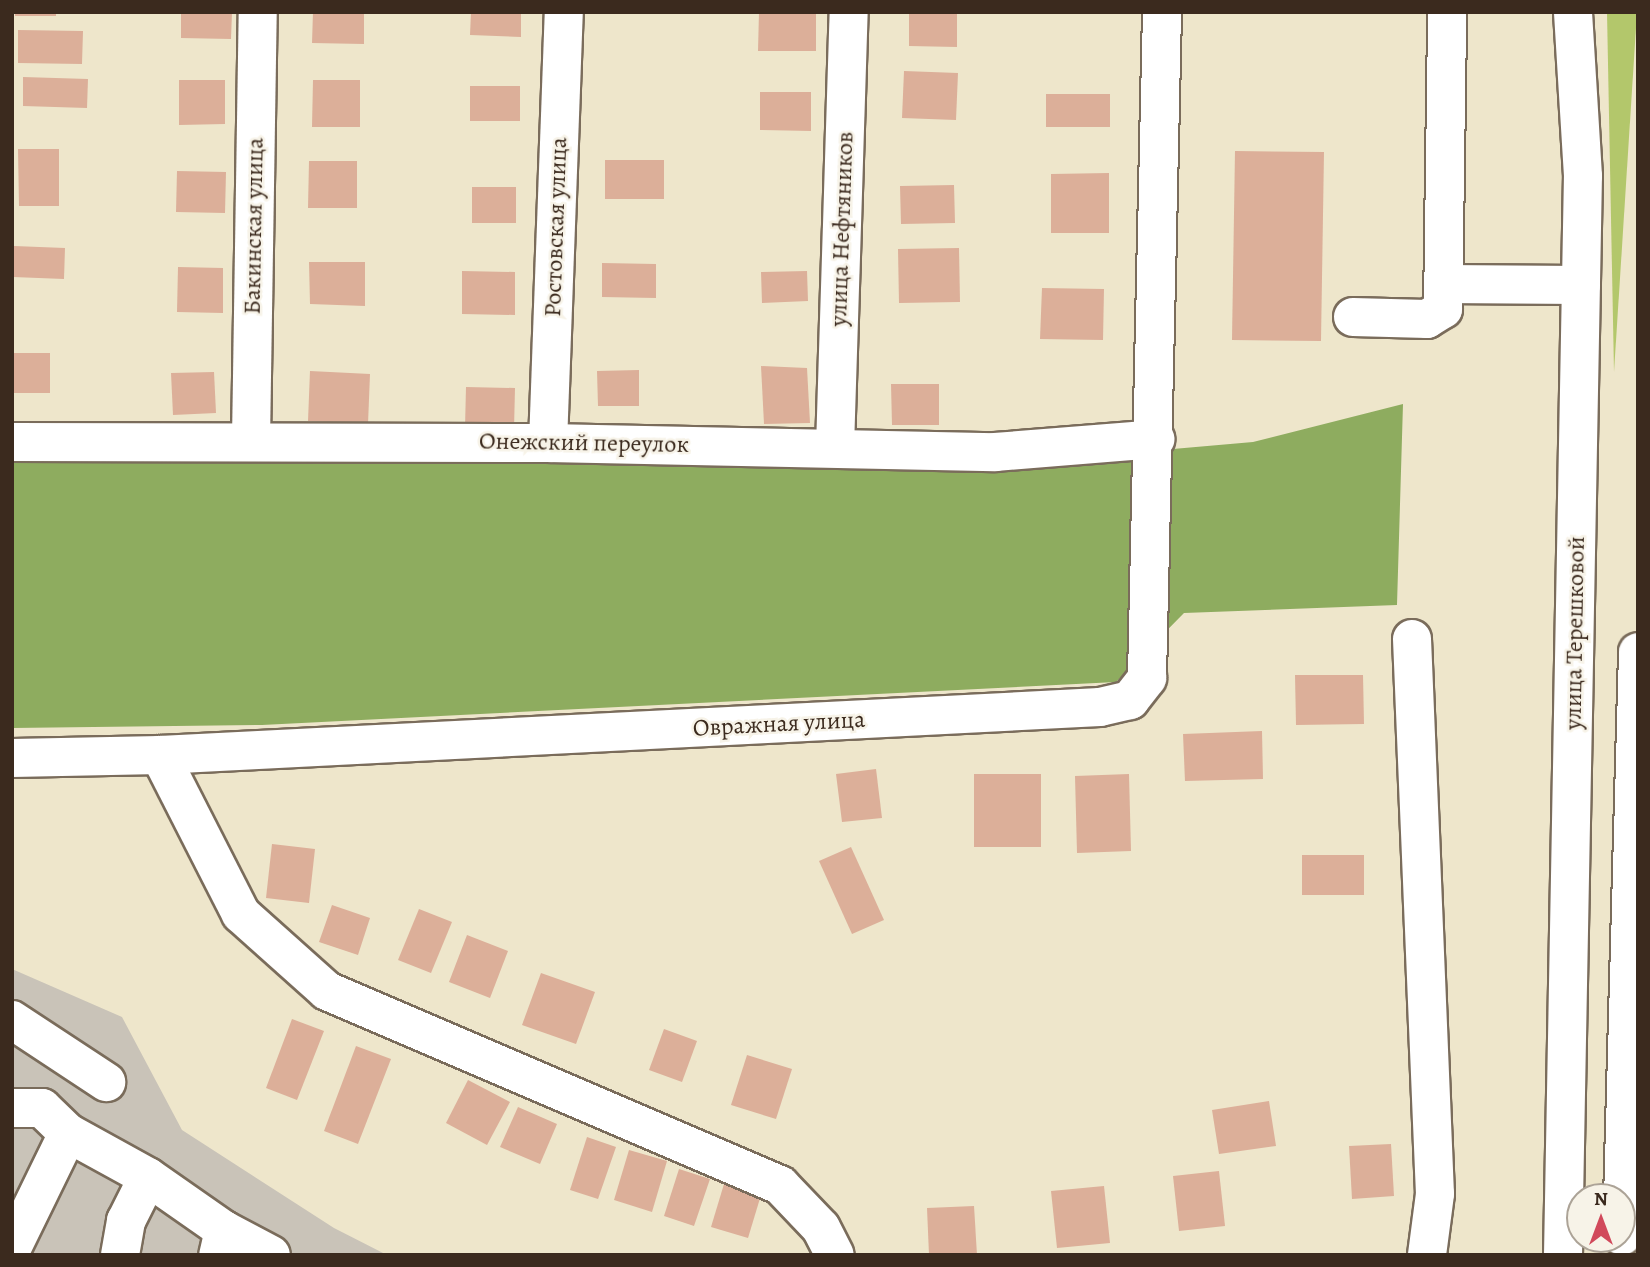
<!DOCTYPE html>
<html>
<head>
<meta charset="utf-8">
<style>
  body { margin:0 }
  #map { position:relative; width:1650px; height:1267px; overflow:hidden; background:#eee6cb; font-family:Alegreya,serif }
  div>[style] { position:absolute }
  .industrial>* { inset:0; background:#c9c3b8 }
  .green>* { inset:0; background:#b3c76b }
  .forest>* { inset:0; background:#8eac5f }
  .building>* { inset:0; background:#dcaf99 }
  .roads { filter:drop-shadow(2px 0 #7a6c5b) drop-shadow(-2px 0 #7a6c5b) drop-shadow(0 2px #7a6c5b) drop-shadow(0 -2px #7a6c5b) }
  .minor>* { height:38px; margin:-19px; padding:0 19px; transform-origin:19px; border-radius:19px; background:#fff }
  .major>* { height:38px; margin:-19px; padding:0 19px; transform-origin:19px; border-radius:19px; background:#fff }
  span { translate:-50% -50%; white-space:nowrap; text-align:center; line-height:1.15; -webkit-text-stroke:5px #f7f3e8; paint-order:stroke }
  .street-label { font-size:24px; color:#3b2a1e }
  .frame { position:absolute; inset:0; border:14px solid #3b2a1e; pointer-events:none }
  .north { position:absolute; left:1566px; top:1183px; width:70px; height:70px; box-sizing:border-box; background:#f7f3e8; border:2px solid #aca397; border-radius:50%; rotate:0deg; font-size:19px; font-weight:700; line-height:28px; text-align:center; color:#3b2a1e }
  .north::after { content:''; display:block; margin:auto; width:24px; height:32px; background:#d1495b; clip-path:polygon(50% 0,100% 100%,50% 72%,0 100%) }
</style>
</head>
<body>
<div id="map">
  <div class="industrial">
    <i style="clip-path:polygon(12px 969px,122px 1017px,182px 1130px,334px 1228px,387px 1255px,12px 1255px)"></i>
  </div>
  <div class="green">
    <i style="clip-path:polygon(1607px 12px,1637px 12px,1614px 372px)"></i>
  </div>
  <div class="forest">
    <i style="clip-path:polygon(1403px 404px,1397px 605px,1184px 613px,1116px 682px,262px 725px,12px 728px,12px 460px,1047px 460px,1253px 442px)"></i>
  </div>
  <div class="building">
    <i style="clip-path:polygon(15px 12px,56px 12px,56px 16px,15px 16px)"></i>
    <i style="clip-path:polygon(181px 12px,232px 12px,231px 39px,181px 38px)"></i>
    <i style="clip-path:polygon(313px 12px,364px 12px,364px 44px,312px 43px)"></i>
    <i style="clip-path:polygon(471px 12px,521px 12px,521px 37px,470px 35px)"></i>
    <i style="clip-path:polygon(759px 12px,816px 12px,816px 51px,758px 51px)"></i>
    <i style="clip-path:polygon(909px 12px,957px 12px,957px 47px,909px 46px)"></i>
    <i style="clip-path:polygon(18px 30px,83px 31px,82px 64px,18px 63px)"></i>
    <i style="clip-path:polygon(904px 71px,958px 73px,956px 120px,902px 118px)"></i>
    <i style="clip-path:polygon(23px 77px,88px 79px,87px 108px,23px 106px)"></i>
    <i style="clip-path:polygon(179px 80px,225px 80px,225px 124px,179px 125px)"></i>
    <i style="clip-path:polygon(313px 80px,360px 80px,360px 127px,312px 127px)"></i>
    <i style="clip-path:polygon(470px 86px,520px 86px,520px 121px,470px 121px)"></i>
    <i style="clip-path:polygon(760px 92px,811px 92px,811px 131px,760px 130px)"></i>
    <i style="clip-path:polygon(1046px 94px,1110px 94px,1110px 127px,1046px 127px)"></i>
    <i style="clip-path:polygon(18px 149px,59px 149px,59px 206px,19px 206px)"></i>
    <i style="clip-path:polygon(1235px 151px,1324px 152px,1321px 341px,1232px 340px)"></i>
    <i style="clip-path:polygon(605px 160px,664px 160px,664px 199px,605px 199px)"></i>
    <i style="clip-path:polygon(309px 161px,357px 161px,357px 208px,308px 208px)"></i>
    <i style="clip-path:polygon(177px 171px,226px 172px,225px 213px,176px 212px)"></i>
    <i style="clip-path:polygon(1109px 173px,1109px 233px,1051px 233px,1051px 174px)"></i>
    <i style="clip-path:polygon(954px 185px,955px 223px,901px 224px,900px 186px)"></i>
    <i style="clip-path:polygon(472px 187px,516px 187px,516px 223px,472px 223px)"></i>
    <i style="clip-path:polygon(14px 246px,65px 248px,64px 279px,13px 277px)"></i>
    <i style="clip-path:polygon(959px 248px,960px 302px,899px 303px,898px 249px)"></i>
    <i style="clip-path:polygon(309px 262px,365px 262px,365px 306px,310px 304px)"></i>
    <i style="clip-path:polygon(602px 263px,656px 264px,656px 298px,602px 297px)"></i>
    <i style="clip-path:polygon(178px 267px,223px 268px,223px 313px,177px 312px)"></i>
    <i style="clip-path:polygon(462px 271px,515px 272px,515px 315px,462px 314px)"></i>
    <i style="clip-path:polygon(807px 271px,808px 301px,762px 303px,761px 272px)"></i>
    <i style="clip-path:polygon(1042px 288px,1104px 289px,1103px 340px,1040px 339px)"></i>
    <i style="clip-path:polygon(12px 353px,50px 353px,50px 393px,12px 393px)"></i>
    <i style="clip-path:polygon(761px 366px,807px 368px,810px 423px,764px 424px)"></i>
    <i style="clip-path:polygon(639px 370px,639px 406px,598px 406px,597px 371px)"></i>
    <i style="clip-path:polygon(310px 371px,370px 374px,368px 424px,308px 421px)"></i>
    <i style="clip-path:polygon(214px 372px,216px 413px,173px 415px,171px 373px)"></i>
    <i style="clip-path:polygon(891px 384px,939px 384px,939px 425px,892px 425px)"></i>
    <i style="clip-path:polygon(466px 387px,515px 388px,514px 429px,465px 428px)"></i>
    <i style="clip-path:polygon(1295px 675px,1363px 675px,1364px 724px,1296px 725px)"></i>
    <i style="clip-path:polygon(1262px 731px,1263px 779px,1185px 781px,1183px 734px)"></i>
    <i style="clip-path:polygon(876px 769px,882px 818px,842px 822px,836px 774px)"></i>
    <i style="clip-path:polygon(974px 774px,1041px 774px,1041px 847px,974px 847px)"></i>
    <i style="clip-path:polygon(1129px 774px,1131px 851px,1077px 853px,1075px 776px)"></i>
    <i style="clip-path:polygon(272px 844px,315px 849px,309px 903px,266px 898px)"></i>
    <i style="clip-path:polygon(851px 847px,884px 920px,852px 934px,819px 861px)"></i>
    <i style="clip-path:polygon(1302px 855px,1364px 855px,1364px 895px,1302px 895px)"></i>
    <i style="clip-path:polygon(332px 905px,370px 918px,358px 955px,319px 942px)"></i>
    <i style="clip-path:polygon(419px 909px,452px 922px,431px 973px,398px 960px)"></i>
    <i style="clip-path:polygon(467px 935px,508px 951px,490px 998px,449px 982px)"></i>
    <i style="clip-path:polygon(541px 973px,595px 992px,576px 1044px,522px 1025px)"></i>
    <i style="clip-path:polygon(292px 1019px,324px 1031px,297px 1100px,266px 1088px)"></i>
    <i style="clip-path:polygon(664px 1029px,697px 1041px,682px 1082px,649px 1070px)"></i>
    <i style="clip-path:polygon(356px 1046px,391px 1059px,358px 1144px,324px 1131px)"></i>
    <i style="clip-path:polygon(747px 1055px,792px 1069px,776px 1119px,731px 1105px)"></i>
    <i style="clip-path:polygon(468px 1080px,510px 1102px,487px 1145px,446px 1123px)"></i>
    <i style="clip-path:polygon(1269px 1101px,1276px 1146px,1219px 1154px,1212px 1110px)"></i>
    <i style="clip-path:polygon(518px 1107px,557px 1124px,540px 1164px,500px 1147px)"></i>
    <i style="clip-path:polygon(587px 1137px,616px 1147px,598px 1199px,570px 1190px)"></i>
    <i style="clip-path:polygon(1391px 1144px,1394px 1196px,1352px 1199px,1349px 1146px)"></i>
    <i style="clip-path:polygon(629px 1150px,667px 1161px,652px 1212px,614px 1200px)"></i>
    <i style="clip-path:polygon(679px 1169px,710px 1179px,694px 1226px,664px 1216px)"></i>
    <i style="clip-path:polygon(1219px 1171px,1225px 1226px,1179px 1231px,1173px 1176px)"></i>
    <i style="clip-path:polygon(724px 1184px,761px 1195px,748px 1238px,711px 1227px)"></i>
    <i style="clip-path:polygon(1104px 1186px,1110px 1243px,1057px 1248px,1051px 1191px)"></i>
    <i style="clip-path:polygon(974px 1206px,977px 1255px,929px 1255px,927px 1208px)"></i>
  </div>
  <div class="roads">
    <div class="minor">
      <i style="left:1443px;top:284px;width:138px;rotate:0.4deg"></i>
      <i style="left:1353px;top:317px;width:74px;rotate:1.5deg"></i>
      <i style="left:1427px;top:319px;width:19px;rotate:-32deg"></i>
      <i style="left:1443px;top:309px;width:297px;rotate:-89.2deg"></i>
      <i style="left:251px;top:440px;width:428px;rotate:-89.1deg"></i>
      <i style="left:12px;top:442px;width:536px;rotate:0.11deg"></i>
      <i style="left:548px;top:443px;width:447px;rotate:1.2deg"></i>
      <i style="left:995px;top:452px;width:161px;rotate:-4.6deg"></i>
      <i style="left:548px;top:443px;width:431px;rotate:-87.9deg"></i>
      <i style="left:835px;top:447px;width:435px;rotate:-88.2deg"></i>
      <i style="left:1412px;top:639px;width:555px;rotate:87.63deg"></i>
      <i style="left:1435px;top:1194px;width:62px;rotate:97.5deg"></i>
      <i style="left:160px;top:755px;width:941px;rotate:-2.92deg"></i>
      <i style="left:1100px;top:707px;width:31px;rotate:-13deg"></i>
      <i style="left:1130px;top:700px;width:28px;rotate:-52deg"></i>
      <i style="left:1147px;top:678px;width:666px;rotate:-88.71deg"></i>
      <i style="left:12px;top:758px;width:148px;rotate:-1.2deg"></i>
      <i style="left:160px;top:755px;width:178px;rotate:63deg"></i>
      <i style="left:241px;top:914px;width:115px;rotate:41.8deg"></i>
      <i style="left:327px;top:991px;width:493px;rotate:23.2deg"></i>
      <i style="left:780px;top:1185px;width:59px;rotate:46.4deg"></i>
      <i style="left:821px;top:1228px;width:30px;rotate:63deg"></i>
      <i style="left:12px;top:1020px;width:113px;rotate:33.4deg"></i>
      <i style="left:12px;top:1108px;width:30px"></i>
      <i style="left:42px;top:1108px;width:36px;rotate:44deg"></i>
      <i style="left:68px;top:1133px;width:91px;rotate:28.8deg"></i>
      <i style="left:148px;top:1177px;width:93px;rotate:34.9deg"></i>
      <i style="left:224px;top:1230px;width:26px;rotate:103deg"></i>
      <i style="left:224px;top:1230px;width:53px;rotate:28deg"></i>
      <i style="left:12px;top:1248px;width:128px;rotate:-64deg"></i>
      <i style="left:120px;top:1255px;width:35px;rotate:-80deg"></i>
      <i style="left:126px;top:1221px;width:49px;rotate:-63.4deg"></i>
    </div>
    <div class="major">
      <i style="left:1622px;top:1236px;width:584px;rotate:-88.43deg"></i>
      <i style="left:1563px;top:1255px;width:1079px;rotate:-88.94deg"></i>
      <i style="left:1583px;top:176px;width:164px;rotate:-93.5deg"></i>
    </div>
  </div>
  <div class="street-label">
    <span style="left:254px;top:226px;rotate:-89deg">Бакинская улица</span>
    <span style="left:556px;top:227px;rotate:-88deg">Ростовская улица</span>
    <span style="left:842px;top:229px;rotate:-88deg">улица Нефтяников</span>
    <span style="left:584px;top:443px;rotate:1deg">Онежский переулок</span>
    <span style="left:1575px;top:633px;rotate:-89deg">улица Терешковой</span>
    <span style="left:779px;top:724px;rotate:-3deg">Овражная улица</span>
  </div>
  <div class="frame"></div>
  <div class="north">N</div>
</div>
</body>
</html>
